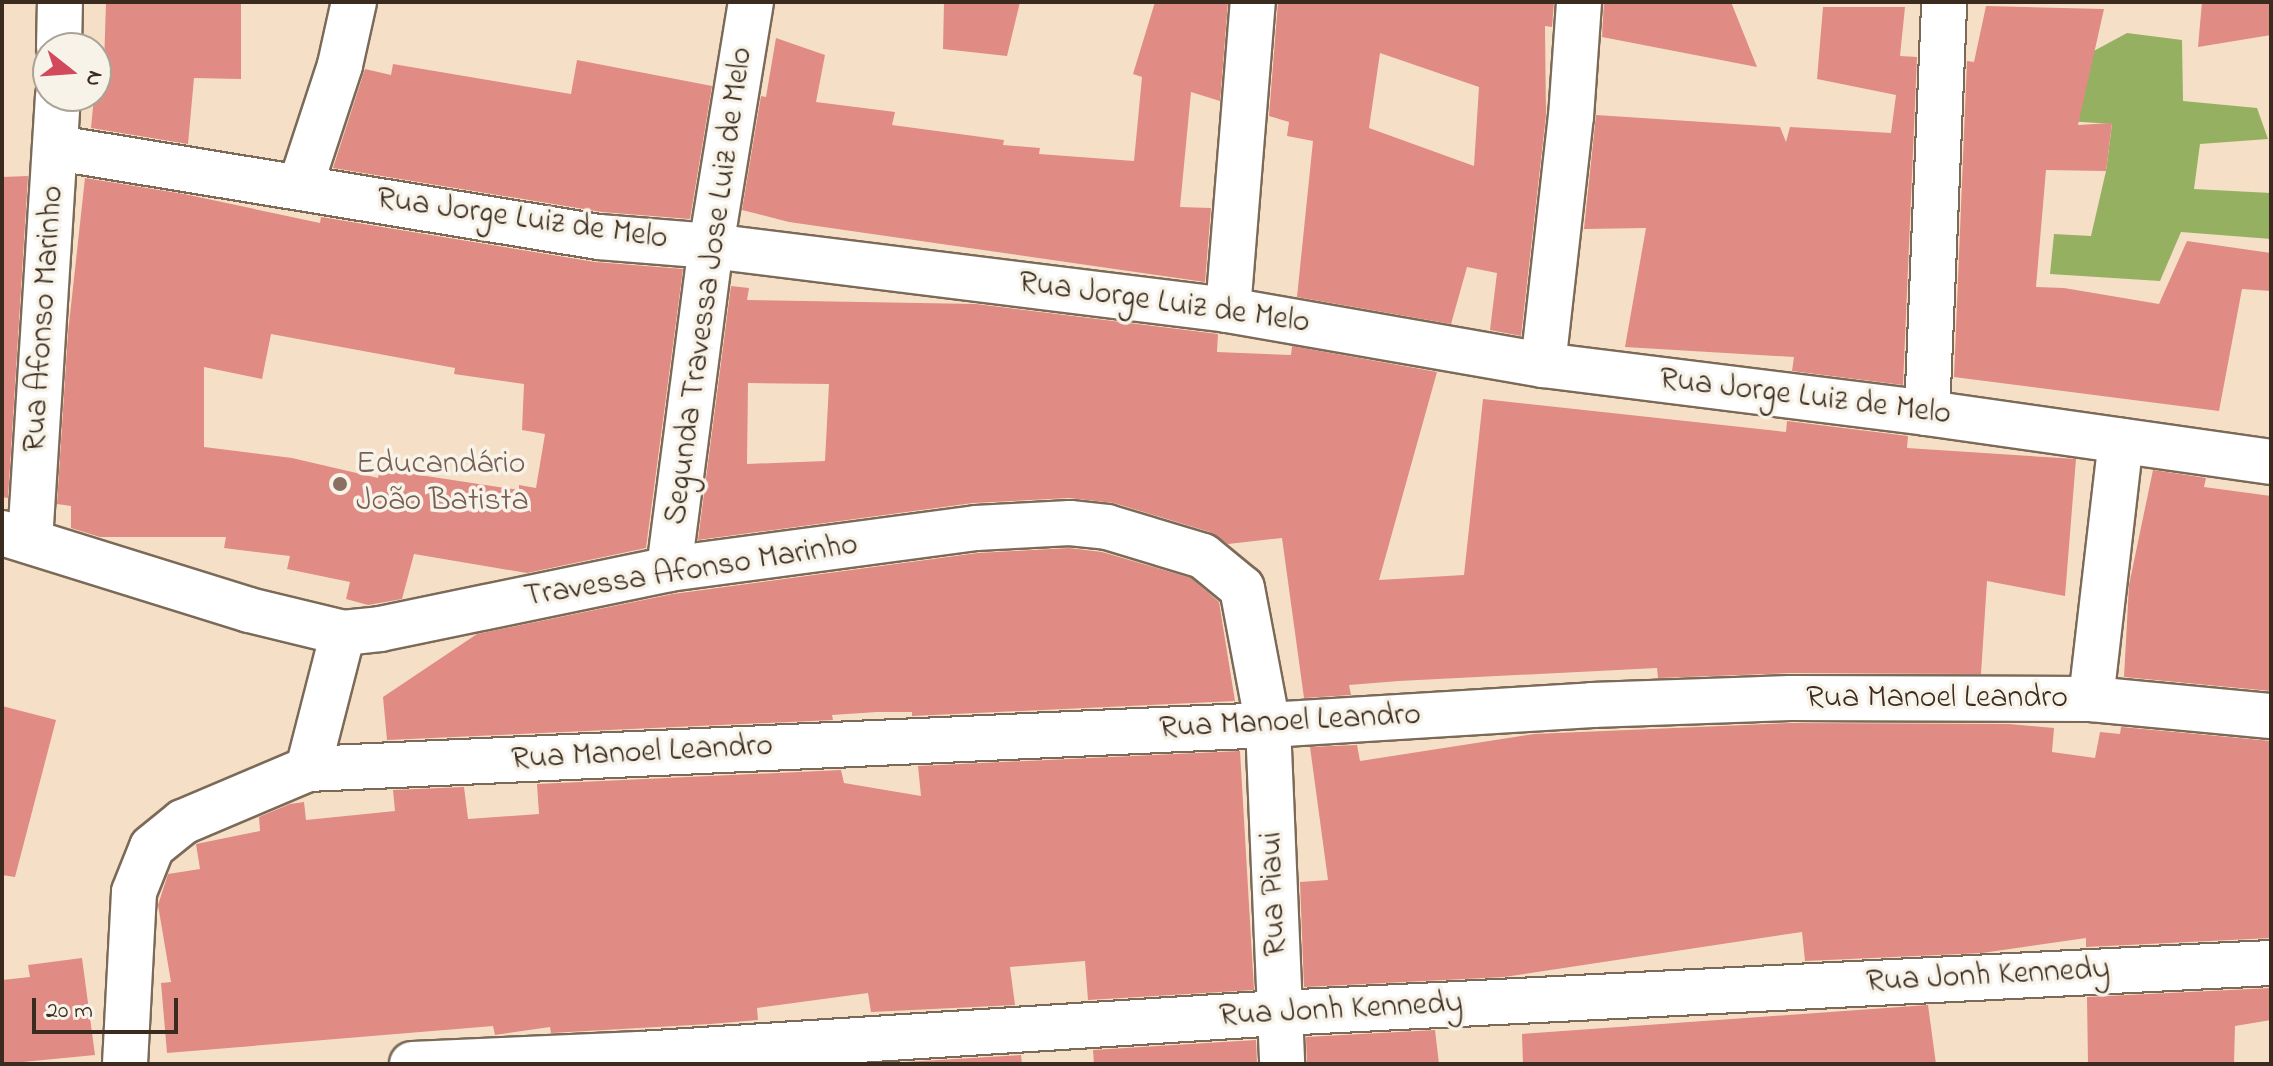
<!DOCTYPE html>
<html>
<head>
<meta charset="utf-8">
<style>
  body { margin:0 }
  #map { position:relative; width:2273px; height:1066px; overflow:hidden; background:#f5e0c7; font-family:"Indie Flower",sans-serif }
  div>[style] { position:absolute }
  .forest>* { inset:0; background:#96b062 }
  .building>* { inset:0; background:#e08b83 }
  .roads { filter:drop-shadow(2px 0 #7c6a59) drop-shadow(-2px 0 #7c6a59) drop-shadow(0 2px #7c6a59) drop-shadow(0 -2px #7c6a59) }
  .minor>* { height:44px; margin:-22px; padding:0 22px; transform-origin:22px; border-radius:22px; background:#fff }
  .dots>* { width:22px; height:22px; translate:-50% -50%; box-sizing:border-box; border:4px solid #f7f3e8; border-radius:50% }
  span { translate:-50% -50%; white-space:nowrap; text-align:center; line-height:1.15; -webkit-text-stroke:7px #f7f3e8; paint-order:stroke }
  .street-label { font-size:32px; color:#3b2a1e }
  .education-label { font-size:32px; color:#785e54 }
  .left { translate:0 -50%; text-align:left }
  .frame { position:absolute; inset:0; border:4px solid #3b2a1e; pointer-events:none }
  .north { position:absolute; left:32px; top:32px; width:80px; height:80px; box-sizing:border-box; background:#f7f3e8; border:2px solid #aca397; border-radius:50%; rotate:107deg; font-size:22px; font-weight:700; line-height:32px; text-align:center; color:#3b2a1e }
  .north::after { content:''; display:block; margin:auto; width:28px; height:36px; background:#d1495b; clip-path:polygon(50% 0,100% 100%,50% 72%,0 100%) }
  .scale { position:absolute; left:32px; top:998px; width:146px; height:36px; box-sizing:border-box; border:4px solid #3b2a1e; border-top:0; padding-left:10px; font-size:24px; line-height:28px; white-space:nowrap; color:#3b2a1e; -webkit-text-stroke:6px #f7f3e8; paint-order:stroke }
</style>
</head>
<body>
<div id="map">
  <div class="forest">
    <i style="clip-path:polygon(2127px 33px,2182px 40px,2183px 101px,2257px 108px,2268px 139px,2200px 144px,2194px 189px,2271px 193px,2271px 239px,2181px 232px,2160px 281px,2050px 274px,2054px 234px,2091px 236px,2106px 171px,2112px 124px,2052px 120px,2066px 66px)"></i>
  </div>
  <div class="building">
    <i style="clip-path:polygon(106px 2px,241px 2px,241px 79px,194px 78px,188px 144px,91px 128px,94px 97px,103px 98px)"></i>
    <i style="clip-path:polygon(944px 2px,1020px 2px,1007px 56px,943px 49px)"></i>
    <i style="clip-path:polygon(1155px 2px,1228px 2px,1220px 101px,1191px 92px,1180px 207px,1211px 208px,1205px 282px,789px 222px,742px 210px,761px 96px,766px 97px,776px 38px,825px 55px,816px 102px,895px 112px,892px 125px,1004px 140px,1003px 145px,1040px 148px,1039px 154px,1134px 161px,1142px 77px,1133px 74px)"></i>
    <i style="clip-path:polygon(evenodd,1278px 2px,1554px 2px,1552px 27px,1545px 26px,1546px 115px,1521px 336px,1490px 330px,1497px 273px,1467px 267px,1451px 324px,1297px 297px,1313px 141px,1287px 136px,1289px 122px,1269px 116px,1278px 2px,1380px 53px,1479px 87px,1474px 166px,1369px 128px,1380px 53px)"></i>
    <i style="clip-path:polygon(1604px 2px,1731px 2px,1757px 67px,1602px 37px)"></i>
    <i style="clip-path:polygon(2202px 2px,2271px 2px,2271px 35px,2198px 47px)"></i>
    <i style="clip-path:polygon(1986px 6px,2104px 9px,2078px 125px,2112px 123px,2106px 171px,2046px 170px,2036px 287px,2064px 288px,2159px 304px,2187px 241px,2271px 253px,2271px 291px,2242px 289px,2219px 411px,1954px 377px,1967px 61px,1974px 62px)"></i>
    <i style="clip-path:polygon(1823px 7px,1905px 7px,1900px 56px,1917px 57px,1903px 385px,1792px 371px,1794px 357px,1625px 347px,1646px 228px,1584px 229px,1596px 115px,1780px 127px,1786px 142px,1790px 127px,1891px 133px,1896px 95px,1817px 79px)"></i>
    <i style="clip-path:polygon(577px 60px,712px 86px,690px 219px,602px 212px,333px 168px,365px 69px,391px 75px,393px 64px,571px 94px)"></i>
    <i style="clip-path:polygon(28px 176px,8px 498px,2px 497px,2px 177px)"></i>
    <i style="clip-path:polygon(evenodd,85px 178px,184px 194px,320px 223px,321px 217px,595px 262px,683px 269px,646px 548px,527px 573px,414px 554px,402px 599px,368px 605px,346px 599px,350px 582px,287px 569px,290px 556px,224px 548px,226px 537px,100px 537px,71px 528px,71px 506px,57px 504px,68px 333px,85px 178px,271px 334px,455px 368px,454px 374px,524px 384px,522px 430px,545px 434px,536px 488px,519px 485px,519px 490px,380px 469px,378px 478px,292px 458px,204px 447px,204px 367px,262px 379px,271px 334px)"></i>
    <i style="clip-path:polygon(evenodd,731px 286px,749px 288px,747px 300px,976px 304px,1218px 334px,1217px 352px,1291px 355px,1292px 346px,1437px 372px,1379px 580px,1464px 575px,1483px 399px,1786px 432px,1787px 421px,1908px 436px,1907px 448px,2076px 459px,2065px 596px,1987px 581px,1981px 674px,1790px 673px,1658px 678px,1657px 668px,1399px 681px,1349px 685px,1351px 695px,1304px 698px,1282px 538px,1228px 544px,1210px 532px,1114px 503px,1069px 498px,973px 503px,698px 540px,731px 286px,748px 383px,829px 384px,825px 461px,747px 464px,748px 383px)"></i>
    <i style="clip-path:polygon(2153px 470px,2206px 478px,2204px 487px,2271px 496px,2271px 691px,2124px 677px,2129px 585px)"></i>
    <i style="clip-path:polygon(1069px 548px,1102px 552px,1191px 578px,1219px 602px,1235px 701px,912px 716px,912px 712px,877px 712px,832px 715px,833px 720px,387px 740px,383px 697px,477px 634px,673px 594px,978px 553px)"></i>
    <i style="clip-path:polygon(2px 706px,56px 720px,15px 877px,2px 875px)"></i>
    <i style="clip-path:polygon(1790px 723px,2009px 724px,2054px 728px,2052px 752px,2095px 758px,2100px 732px,2120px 734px,2121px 727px,2271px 741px,2271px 938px,2086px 947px,2086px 938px,1982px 953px,1805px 961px,1802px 932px,1504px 977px,1304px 987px,1300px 882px,1328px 880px,1310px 747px,1357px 745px,1360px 761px,1534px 734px)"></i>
    <i style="clip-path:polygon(1240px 751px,1254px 990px,1088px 1000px,1085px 961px,1010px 967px,1015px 1005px,871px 1012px,868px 993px,757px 1008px,758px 1020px,710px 1024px,551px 1033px,550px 1027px,495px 1035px,493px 1026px,167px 1053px,161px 983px,171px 982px,158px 905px,168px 874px,200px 869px,196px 844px,260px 831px,259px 817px,290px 804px,304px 802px,306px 820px,395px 811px,393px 790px,464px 787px,468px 819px,539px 814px,537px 784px,841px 770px,844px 783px,921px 796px,918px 766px)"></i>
    <i style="clip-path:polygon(82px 958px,95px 1055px,2px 1064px,2px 980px,30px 977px,28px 965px)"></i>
    <i style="clip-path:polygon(2271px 988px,2271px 1020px,2235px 1026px,2234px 1064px,2088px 1064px,2087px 997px)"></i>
    <i style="clip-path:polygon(1928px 1005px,1936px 1064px,1523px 1064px,1522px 1034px)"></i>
    <i style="clip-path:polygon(1435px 1030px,1439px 1064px,1307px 1064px,1306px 1037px)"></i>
    <i style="clip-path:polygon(1256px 1040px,1257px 1064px,1094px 1064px,1093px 1050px)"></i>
    <i style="clip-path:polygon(1021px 1055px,1022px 1064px,905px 1062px)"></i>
  </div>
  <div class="roads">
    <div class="minor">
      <i style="left:59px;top:48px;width:46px;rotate:-88.8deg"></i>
      <i style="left:57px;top:148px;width:549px;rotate:9.33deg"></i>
      <i style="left:599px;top:237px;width:112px;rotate:4.6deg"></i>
      <i style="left:711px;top:246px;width:521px;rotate:7.06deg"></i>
      <i style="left:1228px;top:310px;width:320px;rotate:9.9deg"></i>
      <i style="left:1543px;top:365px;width:387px;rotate:7.1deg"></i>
      <i style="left:1927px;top:413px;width:347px;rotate:8.1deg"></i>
      <i style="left:300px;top:187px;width:128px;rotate:-71.8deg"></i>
      <i style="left:340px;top:65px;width:65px;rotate:-77.5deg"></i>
      <i style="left:1228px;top:310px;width:309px;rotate:-85.4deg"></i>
      <i style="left:1543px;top:365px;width:250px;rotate:-83.6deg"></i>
      <i style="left:1571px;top:117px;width:115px;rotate:-86deg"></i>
      <i style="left:1927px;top:413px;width:411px;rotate:-87.6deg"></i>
      <i style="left:2px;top:533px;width:259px;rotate:17.3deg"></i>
      <i style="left:249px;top:610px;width:97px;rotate:13.7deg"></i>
      <i style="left:343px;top:633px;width:37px;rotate:-6deg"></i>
      <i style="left:380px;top:629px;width:295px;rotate:-11.7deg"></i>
      <i style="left:669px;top:569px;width:310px;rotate:-7.6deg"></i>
      <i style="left:976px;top:528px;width:94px;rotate:-3deg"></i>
      <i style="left:1070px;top:523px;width:37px;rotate:6deg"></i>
      <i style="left:1107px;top:527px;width:100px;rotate:16.8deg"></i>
      <i style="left:1203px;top:556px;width:50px;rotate:39.4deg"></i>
      <i style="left:1242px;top:588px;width:139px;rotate:79.3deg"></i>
      <i style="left:1268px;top:725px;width:339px;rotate:87.6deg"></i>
      <i style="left:30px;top:541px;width:446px;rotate:-86.4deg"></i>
      <i style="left:669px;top:569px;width:326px;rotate:-82.6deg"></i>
      <i style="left:711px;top:246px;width:247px;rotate:-80.7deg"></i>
      <i style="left:2091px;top:699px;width:260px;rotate:-83.4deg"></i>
      <i style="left:308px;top:769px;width:961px;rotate:-2.62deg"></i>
      <i style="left:1268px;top:725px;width:325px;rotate:-3.5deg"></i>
      <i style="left:1592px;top:705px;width:198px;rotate:-2deg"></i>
      <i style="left:1790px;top:698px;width:301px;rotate:0.2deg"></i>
      <i style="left:2091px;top:699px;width:181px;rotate:5.4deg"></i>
      <i style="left:125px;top:1064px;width:172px;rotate:-87deg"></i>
      <i style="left:134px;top:892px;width:48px;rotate:-68.2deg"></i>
      <i style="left:152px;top:847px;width:40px;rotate:-39deg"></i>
      <i style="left:183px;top:822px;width:136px;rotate:-23deg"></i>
      <i style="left:308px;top:769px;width:140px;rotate:-75.6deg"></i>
      <i style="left:412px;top:1064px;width:228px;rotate:-2.5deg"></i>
      <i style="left:640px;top:1054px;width:641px;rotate:-3.67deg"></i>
      <i style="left:1280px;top:1013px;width:992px;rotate:-2.89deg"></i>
    </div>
  </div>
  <div class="dots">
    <i style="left:340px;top:484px;background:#8d6e63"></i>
  </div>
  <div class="street-label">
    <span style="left:522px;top:220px;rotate:8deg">Rua Jorge Luiz de Melo</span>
    <span style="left:710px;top:286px;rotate:-82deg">Segunda Travessa Jose Luiz de Melo</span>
    <span style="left:1164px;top:304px;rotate:8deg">Rua Jorge Luiz de Melo</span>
    <span style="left:45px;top:319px;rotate:-86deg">Rua Afonso Marinho</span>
    <span style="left:1805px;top:398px;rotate:7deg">Rua Jorge Luiz de Melo</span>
    <span style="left:691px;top:572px;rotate:-9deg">Travessa Afonso Marinho</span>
    <span style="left:1937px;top:699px">Rua Manoel Leandro</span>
    <span style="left:1290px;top:723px;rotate:-3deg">Rua Manoel Leandro</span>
    <span style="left:642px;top:754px;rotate:-3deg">Rua Manoel Leandro</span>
    <span style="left:1275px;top:894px;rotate:-92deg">Rua Piaui</span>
    <span style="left:1988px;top:977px;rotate:-3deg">Rua Jonh Kennedy</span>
    <span style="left:1341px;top:1011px;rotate:-3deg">Rua Jonh Kennedy</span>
  </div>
  <div class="education-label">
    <span class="left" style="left:356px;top:484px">Educandário<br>João Batista</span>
  </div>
  <div class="frame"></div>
  <div class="north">N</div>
  <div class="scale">20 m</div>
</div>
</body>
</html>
